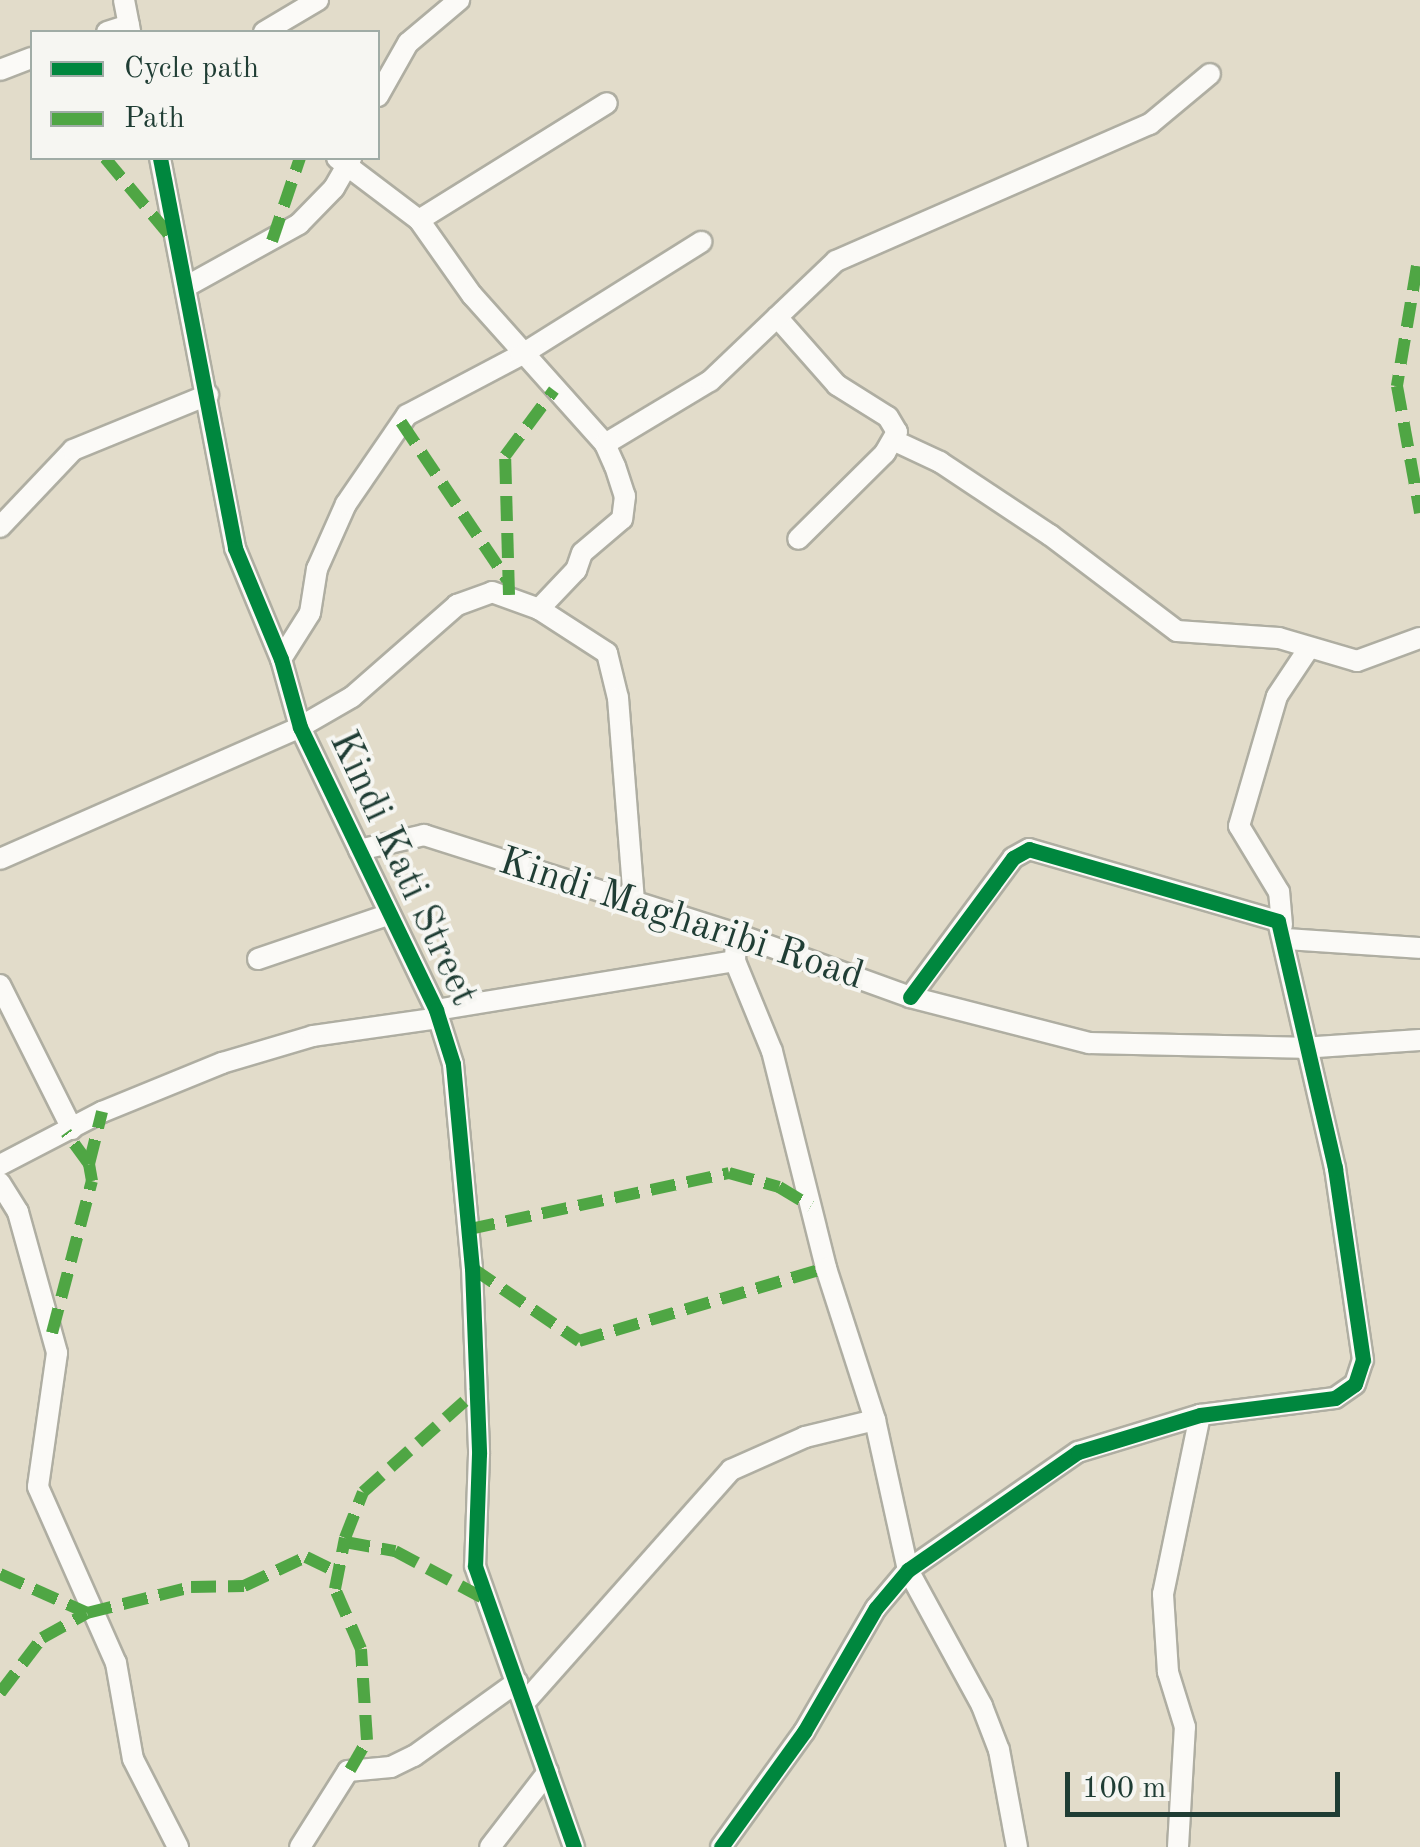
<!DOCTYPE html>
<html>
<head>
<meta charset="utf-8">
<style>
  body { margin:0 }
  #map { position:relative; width:1420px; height:1847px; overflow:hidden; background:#e2dcca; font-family:"Old Standard TT",serif }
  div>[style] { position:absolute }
  .roads { filter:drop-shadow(2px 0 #afaea2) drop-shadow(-2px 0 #afaea2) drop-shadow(0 2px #afaea2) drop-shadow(0 -2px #afaea2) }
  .minor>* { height:20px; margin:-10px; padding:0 10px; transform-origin:10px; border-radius:10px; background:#fbfaf7 }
  .quiet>* { height:12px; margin-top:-6px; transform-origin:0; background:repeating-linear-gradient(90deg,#4fa644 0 25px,transparent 0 37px) }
  .cycleway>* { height:15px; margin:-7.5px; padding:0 7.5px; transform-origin:7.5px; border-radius:7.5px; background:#00873e }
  span { translate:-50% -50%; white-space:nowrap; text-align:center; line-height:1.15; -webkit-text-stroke:8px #f6f6f2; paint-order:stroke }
  .street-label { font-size:40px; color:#1f3d34 }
  .legend { position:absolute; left:30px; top:30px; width:350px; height:130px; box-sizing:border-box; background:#f6f6f2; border:2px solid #a0aca6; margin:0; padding:12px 18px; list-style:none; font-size:30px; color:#1f3d34 }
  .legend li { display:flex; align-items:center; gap:20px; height:50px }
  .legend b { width:50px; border:2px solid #a0aca6 }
  .scale { position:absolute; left:1065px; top:1772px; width:275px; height:45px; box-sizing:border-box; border:5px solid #1f3d34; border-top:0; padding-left:12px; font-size:30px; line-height:35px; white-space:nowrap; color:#1f3d34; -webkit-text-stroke:8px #f6f6f2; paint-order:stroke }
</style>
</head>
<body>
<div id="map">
  <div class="roads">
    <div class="minor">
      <i style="left:124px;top:0;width:33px;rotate:79deg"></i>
      <i style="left:107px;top:32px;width:23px;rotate:-18deg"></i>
      <i style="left:264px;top:32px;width:63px;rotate:-30.7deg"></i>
      <i style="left:0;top:70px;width:34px;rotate:-21deg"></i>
      <i style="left:378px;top:96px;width:61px;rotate:-60.5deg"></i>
      <i style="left:408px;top:43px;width:67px;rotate:-40.1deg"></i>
      <i style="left:160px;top:158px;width:397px;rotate:79.1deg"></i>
      <i style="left:235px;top:548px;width:120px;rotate:67.5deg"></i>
      <i style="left:281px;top:659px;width:71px;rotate:74.4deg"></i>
      <i style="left:300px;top:727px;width:314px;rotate:64.3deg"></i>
      <i style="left:436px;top:1010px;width:57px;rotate:72.5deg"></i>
      <i style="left:453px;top:1064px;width:205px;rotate:84.7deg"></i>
      <i style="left:472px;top:1268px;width:186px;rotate:87.8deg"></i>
      <i style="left:479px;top:1454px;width:112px;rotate:92deg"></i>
      <i style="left:475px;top:1566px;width:298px;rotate:70.6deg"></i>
      <i style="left:337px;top:158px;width:103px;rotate:37.1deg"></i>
      <i style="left:419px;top:220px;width:92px;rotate:54.8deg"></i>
      <i style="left:472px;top:295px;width:200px;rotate:48.2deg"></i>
      <i style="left:605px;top:444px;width:24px;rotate:66deg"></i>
      <i style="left:615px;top:466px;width:32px;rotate:72deg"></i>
      <i style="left:625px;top:496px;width:23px;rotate:97deg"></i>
      <i style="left:622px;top:519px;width:52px;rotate:139.6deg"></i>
      <i style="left:582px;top:553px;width:18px;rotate:109deg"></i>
      <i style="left:576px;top:570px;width:54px;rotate:133.5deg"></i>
      <i style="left:419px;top:220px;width:221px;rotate:-31.9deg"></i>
      <i style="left:189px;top:285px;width:126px;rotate:-29deg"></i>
      <i style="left:299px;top:224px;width:50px;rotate:-45.8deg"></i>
      <i style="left:334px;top:188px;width:34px;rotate:-60deg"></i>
      <i style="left:777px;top:317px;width:91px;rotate:48.6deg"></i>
      <i style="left:837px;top:385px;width:60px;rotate:32.1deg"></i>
      <i style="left:888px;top:417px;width:17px;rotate:59deg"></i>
      <i style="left:897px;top:432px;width:24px;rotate:120deg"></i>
      <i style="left:885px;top:453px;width:122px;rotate:135.3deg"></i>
      <i style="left:895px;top:441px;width:50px;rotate:25deg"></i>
      <i style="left:940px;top:462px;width:132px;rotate:33.6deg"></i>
      <i style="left:1050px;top:535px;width:159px;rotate:37.1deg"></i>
      <i style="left:1177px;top:631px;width:102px;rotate:3.9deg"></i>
      <i style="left:1279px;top:638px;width:81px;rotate:16.4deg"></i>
      <i style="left:1357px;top:661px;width:67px;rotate:-20.1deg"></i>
      <i style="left:605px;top:444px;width:122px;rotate:-31deg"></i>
      <i style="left:710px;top:381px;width:174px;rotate:-43.6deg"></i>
      <i style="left:836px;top:261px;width:343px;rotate:-23.6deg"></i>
      <i style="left:1150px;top:124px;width:78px;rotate:-39.8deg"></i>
      <i style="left:0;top:527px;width:106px;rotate:-46.5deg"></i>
      <i style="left:73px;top:450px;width:146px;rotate:-22.2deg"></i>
      <i style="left:281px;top:659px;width:54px;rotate:-57.8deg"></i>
      <i style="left:310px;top:613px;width:45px;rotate:-81deg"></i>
      <i style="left:317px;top:569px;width:71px;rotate:-66deg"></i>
      <i style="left:346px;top:504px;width:108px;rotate:-55.6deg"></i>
      <i style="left:407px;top:415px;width:129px;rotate:-27.8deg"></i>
      <i style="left:521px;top:355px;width:213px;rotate:-32.1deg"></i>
      <i style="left:359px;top:850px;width:67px;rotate:-13deg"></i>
      <i style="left:424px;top:835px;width:327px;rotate:17.6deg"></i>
      <i style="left:736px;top:934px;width:185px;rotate:19.9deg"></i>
      <i style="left:910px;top:997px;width:185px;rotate:14.4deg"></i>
      <i style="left:1089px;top:1043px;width:213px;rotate:1.3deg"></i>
      <i style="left:1302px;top:1048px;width:118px;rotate:-3.9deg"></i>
      <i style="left:0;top:859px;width:328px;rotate:-23.7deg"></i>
      <i style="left:300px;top:727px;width:60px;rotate:-30deg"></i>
      <i style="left:352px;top:697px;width:140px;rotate:-41.2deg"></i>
      <i style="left:457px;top:605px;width:37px;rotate:-20deg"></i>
      <i style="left:492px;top:592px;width:50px;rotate:19.9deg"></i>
      <i style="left:539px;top:609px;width:81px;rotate:32.9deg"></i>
      <i style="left:607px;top:653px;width:46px;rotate:76.3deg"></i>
      <i style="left:618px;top:698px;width:205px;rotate:85.5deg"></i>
      <i style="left:1282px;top:925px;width:33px;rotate:-95deg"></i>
      <i style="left:1279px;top:892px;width:77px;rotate:-121.2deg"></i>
      <i style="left:1239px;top:826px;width:135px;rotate:-73.7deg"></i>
      <i style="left:1277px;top:696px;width:58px;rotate:-56.3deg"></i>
      <i style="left:736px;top:934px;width:27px;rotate:92deg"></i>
      <i style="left:735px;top:961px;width:97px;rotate:67.7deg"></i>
      <i style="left:772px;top:1051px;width:224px;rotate:76deg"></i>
      <i style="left:826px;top:1268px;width:160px;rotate:72.1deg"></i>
      <i style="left:875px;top:1420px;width:154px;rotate:77.6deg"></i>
      <i style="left:908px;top:1570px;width:155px;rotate:61.4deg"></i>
      <i style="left:982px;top:1706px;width:47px;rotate:68.9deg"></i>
      <i style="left:999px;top:1750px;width:99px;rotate:79.5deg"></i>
      <i style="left:1285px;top:939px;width:135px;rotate:3.8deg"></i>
      <i style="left:258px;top:959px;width:139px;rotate:-18.8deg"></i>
      <i style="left:0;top:985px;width:161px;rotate:63.4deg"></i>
      <i style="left:436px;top:1010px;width:303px;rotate:-9.3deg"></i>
      <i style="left:0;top:1165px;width:115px;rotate:-27.5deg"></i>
      <i style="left:102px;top:1112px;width:130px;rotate:-22.2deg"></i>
      <i style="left:222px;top:1063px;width:95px;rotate:-16.5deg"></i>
      <i style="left:313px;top:1036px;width:127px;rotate:-8.1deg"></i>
      <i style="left:0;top:1183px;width:34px;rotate:58deg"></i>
      <i style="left:18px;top:1212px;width:146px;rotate:74.5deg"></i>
      <i style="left:57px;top:1353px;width:135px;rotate:98.1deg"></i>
      <i style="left:38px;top:1487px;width:193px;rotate:66.1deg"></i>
      <i style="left:116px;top:1663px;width:97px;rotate:80deg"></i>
      <i style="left:133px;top:1759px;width:99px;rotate:62.9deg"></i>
      <i style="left:526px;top:1701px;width:309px;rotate:-48.4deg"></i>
      <i style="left:731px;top:1470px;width:81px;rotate:-24deg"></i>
      <i style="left:805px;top:1437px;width:72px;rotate:-13.7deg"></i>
      <i style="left:300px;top:1847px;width:90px;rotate:-57.7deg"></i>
      <i style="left:348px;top:1771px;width:43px;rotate:-5.3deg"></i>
      <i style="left:391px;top:1767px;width:25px;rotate:-26deg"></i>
      <i style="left:414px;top:1756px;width:127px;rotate:-35.7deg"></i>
      <i style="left:490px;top:1847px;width:95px;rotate:-52.3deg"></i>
      <i style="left:721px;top:1847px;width:142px;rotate:-54.2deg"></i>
      <i style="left:804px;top:1732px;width:143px;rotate:-59.9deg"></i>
      <i style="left:876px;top:1608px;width:50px;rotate:-49.9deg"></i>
      <i style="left:908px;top:1570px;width:207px;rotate:-34.8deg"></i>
      <i style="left:1078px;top:1452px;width:127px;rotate:-16.9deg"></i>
      <i style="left:1200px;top:1415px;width:136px;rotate:-7.2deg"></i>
      <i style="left:1335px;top:1398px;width:24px;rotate:-35deg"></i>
      <i style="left:1355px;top:1384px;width:25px;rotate:-72deg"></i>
      <i style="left:1363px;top:1360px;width:194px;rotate:-98.3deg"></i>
      <i style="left:1335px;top:1168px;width:253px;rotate:-103deg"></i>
      <i style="left:1278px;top:921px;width:259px;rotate:-163.9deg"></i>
      <i style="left:1029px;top:849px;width:18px;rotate:151deg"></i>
      <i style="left:1013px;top:858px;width:173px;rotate:126.5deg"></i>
      <i style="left:1178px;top:1847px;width:120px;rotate:-86.7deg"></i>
      <i style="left:1185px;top:1727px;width:58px;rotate:-107.2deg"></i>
      <i style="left:1168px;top:1672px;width:78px;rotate:-93.7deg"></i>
      <i style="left:1163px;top:1594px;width:183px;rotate:-78.3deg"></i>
    </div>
  </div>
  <div class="quiet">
    <i style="left:105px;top:158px;width:104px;rotate:50.1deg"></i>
    <i style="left:272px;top:241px;width:88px;rotate:-71.4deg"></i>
    <i style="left:1417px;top:266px;width:122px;rotate:99.5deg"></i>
    <i style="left:1397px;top:386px;width:129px;rotate:79.7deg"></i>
    <i style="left:401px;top:422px;width:190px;rotate:56.1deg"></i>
    <i style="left:509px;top:595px;width:139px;rotate:-91.6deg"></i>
    <i style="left:505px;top:456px;width:82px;rotate:-53.4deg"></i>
    <i style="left:89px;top:1164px;width:54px;rotate:-76deg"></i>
    <i style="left:470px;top:1229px;width:265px;rotate:-12.2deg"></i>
    <i style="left:729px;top:1173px;width:52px;rotate:15.6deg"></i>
    <i style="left:779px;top:1187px;width:37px;rotate:31deg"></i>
    <i style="left:472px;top:1268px;width:130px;rotate:34.3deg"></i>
    <i style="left:579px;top:1341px;width:258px;rotate:-16.5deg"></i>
    <i style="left:52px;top:1333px;width:157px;rotate:-75.3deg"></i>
    <i style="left:92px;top:1181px;width:17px;rotate:-100deg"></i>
    <i style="left:89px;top:1164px;width:39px;rotate:-126deg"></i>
    <i style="left:345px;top:1542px;width:51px;rotate:10.2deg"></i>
    <i style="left:395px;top:1551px;width:98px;rotate:28.1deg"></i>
    <i style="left:0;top:1574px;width:95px;rotate:24.1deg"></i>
    <i style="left:0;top:1693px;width:69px;rotate:-52.6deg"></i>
    <i style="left:42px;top:1638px;width:51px;rotate:-29.1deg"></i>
    <i style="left:87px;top:1613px;width:107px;rotate:-14deg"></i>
    <i style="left:191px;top:1587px;width:53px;rotate:-1.1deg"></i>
    <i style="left:244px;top:1586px;width:68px;rotate:-25.1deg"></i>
    <i style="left:306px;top:1557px;width:34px;rotate:26deg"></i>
    <i style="left:350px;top:1770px;width:34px;rotate:-60deg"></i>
    <i style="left:367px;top:1740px;width:91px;rotate:-93.8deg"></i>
    <i style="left:361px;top:1649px;width:65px;rotate:-113.4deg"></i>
    <i style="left:335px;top:1589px;width:52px;rotate:-78.9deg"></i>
    <i style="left:345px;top:1538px;width:49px;rotate:-68.6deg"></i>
    <i style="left:363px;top:1492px;width:152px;rotate:-41.8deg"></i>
  </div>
  <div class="cycleway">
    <i style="left:160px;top:158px;width:397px;rotate:79.1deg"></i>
    <i style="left:235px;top:548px;width:120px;rotate:67.5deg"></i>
    <i style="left:281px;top:659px;width:71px;rotate:74.4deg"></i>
    <i style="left:300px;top:727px;width:314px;rotate:64.3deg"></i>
    <i style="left:436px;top:1010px;width:57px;rotate:72.5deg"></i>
    <i style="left:453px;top:1064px;width:205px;rotate:84.7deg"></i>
    <i style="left:472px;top:1268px;width:186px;rotate:87.8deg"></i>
    <i style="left:479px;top:1454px;width:112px;rotate:92deg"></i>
    <i style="left:475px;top:1566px;width:298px;rotate:70.6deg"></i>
    <i style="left:721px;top:1847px;width:142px;rotate:-54.2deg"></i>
    <i style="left:804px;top:1732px;width:143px;rotate:-59.9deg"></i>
    <i style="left:876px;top:1608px;width:50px;rotate:-49.9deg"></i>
    <i style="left:908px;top:1570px;width:207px;rotate:-34.8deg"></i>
    <i style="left:1078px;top:1452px;width:127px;rotate:-16.9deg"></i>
    <i style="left:1200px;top:1415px;width:136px;rotate:-7.2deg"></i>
    <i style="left:1335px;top:1398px;width:24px;rotate:-35deg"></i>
    <i style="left:1355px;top:1384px;width:25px;rotate:-72deg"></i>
    <i style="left:1363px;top:1360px;width:194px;rotate:-98.3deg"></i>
    <i style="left:1335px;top:1168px;width:253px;rotate:-103deg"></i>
    <i style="left:1278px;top:921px;width:259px;rotate:-163.9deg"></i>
    <i style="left:1029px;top:849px;width:18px;rotate:151deg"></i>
    <i style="left:1013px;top:858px;width:173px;rotate:126.5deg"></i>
  </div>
  <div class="street-label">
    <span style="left:402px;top:869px;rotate:65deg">Kindi Kati Street</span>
    <span style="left:681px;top:920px;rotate:18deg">Kindi Magharibi Road</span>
  </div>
  <ul class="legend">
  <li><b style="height:12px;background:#00873e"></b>Cycle path</li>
  <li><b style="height:12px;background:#4fa644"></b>Path</li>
  </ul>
  <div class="scale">100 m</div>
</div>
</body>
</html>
